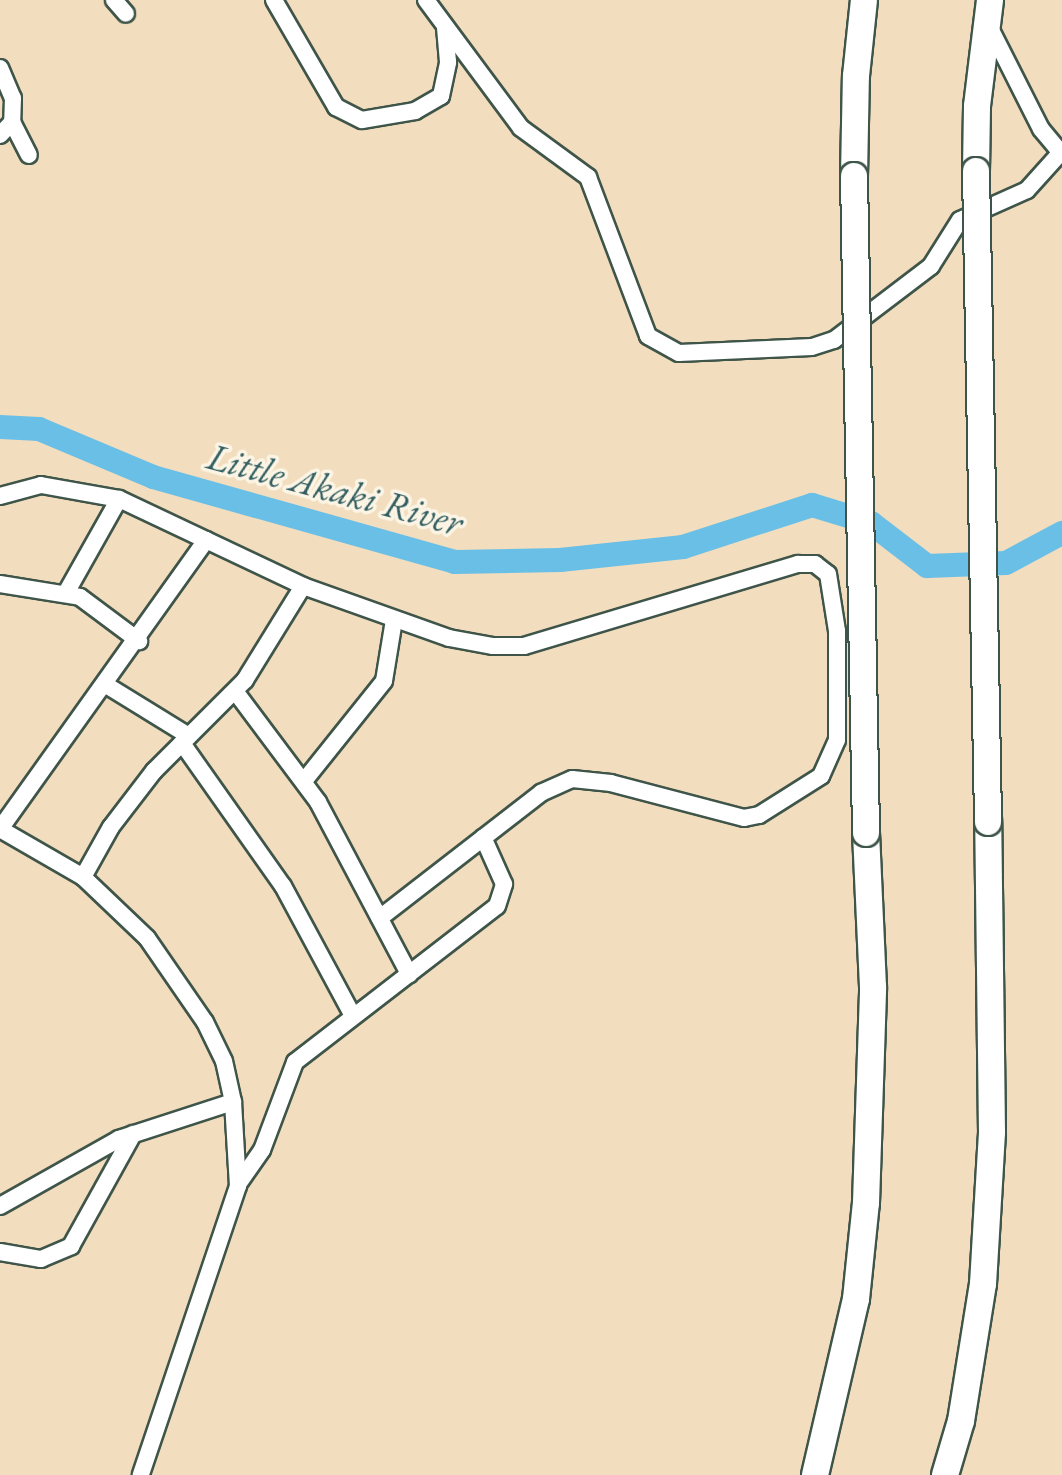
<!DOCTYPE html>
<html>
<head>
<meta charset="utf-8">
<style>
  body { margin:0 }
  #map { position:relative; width:1062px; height:1475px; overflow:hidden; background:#f2ddbe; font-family:"EB Garamond",serif }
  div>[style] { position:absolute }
  .river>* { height:24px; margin:-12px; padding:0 12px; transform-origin:12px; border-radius:12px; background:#6abfe7 }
  .roads { filter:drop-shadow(2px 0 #3f5549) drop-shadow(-2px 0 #3f5549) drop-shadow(0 2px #3f5549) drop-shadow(0 -2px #3f5549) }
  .minor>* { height:16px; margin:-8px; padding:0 8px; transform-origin:8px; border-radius:8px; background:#fff }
  .trunk>* { height:26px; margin:-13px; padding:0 13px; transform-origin:13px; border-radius:13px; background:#fff }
  .bridges { filter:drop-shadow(2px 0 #3f5549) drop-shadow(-2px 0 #3f5549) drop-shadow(0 2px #3f5549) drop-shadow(0 -2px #3f5549) }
  .trunk-bridge>* { height:26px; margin:-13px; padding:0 13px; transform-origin:13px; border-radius:13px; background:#fff }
  span { translate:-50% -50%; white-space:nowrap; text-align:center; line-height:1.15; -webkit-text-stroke:7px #fcf5e5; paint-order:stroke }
  .water-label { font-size:38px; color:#325e61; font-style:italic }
</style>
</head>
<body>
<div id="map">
  <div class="river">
    <i style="left:0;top:427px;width:39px;rotate:3deg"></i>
    <i style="left:39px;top:429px;width:124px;rotate:22.8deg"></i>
    <i style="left:153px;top:477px;width:314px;rotate:15.7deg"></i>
    <i style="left:455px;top:562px;width:105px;rotate:-1.1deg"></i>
    <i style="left:560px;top:560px;width:124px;rotate:-6deg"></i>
    <i style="left:683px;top:547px;width:136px;rotate:-18deg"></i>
    <i style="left:812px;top:505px;width:62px;rotate:17deg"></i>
    <i style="left:871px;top:523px;width:71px;rotate:37.5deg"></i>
    <i style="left:927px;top:566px;width:79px;rotate:-2.2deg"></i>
    <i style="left:1006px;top:563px;width:64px;rotate:-28.2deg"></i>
  </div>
  <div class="roads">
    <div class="minor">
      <i style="left:114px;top:0;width:18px;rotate:49deg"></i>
      <i style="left:274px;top:0;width:124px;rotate:59.9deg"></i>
      <i style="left:336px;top:107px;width:29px;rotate:27deg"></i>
      <i style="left:362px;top:120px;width:54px;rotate:-9.6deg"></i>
      <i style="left:415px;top:111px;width:30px;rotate:-30deg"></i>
      <i style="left:441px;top:96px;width:35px;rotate:-78deg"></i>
      <i style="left:448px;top:62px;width:34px;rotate:-95deg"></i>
      <i style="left:426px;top:0;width:159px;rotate:53.4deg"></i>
      <i style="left:521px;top:128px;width:83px;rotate:36.2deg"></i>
      <i style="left:588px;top:177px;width:170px;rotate:69.3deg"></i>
      <i style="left:648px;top:336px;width:35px;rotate:29deg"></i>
      <i style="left:679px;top:353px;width:133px;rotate:-2.6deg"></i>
      <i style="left:812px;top:347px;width:23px;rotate:-18deg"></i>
      <i style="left:834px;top:340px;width:122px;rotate:-37.3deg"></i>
      <i style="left:931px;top:266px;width:54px;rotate:-57.8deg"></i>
      <i style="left:960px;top:220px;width:73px;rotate:-24.1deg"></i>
      <i style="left:1027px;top:190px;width:52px;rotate:-48.1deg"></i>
      <i style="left:990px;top:28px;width:113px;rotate:63.2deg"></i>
      <i style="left:1041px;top:129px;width:33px;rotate:50deg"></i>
      <i style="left:0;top:68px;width:33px;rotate:67deg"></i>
      <i style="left:13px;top:98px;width:24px;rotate:92deg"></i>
      <i style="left:12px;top:122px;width:37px;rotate:63deg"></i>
      <i style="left:0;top:135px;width:18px;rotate:-47deg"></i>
      <i style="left:0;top:496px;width:42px;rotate:-15deg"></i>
      <i style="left:41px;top:485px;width:79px;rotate:10.2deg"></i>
      <i style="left:119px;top:499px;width:204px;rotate:25.3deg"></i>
      <i style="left:303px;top:586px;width:155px;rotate:19.6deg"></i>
      <i style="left:449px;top:638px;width:45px;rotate:10.3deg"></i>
      <i style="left:493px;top:646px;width:31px"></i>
      <i style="left:524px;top:646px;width:286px;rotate:-16.7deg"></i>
      <i style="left:798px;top:564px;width:17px"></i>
      <i style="left:815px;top:564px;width:16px;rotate:38deg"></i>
      <i style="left:828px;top:574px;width:58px;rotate:81deg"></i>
      <i style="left:837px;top:631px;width:109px;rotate:90deg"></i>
      <i style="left:837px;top:740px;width:39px;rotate:114deg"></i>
      <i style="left:821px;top:776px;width:73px;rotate:147.8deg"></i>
      <i style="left:759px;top:815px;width:15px;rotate:169deg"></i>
      <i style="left:744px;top:818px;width:138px;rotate:-165.3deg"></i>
      <i style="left:611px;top:783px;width:39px;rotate:-174deg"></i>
      <i style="left:572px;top:779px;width:34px;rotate:156deg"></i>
      <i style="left:541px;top:793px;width:204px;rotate:142.2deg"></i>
      <i style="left:0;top:584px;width:81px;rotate:9.2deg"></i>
      <i style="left:80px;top:597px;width:74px;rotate:36.7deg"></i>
      <i style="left:66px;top:593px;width:108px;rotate:-60.6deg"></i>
      <i style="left:106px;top:685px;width:97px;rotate:31.6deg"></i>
      <i style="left:235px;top:691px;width:139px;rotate:53.2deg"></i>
      <i style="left:318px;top:802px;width:195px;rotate:62.1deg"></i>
      <i style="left:182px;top:743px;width:175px;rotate:54.8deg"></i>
      <i style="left:283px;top:886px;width:148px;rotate:61.7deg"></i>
      <i style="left:304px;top:781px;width:128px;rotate:-51.3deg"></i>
      <i style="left:384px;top:681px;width:62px;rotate:-80.7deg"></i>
      <i style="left:0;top:829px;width:96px;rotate:30deg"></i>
      <i style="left:83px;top:877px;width:88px;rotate:43.6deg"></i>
      <i style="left:147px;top:938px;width:102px;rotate:55.4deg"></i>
      <i style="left:205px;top:1022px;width:43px;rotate:64deg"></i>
      <i style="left:224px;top:1061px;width:42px;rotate:77.6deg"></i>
      <i style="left:233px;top:1102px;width:84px;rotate:86.6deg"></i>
      <i style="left:238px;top:1186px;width:305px;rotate:108.6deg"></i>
      <i style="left:0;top:829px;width:355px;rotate:-54.5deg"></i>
      <i style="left:83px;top:877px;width:57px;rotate:-60.8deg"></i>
      <i style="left:111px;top:827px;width:71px;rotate:-52.5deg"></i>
      <i style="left:154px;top:771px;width:129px;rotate:-45deg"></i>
      <i style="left:245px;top:680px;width:110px;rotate:-58.3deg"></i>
      <i style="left:239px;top:1183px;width:40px;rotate:-55.1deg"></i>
      <i style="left:262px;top:1150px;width:94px;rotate:-69.4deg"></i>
      <i style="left:295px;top:1062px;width:255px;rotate:-37.7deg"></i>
      <i style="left:497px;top:906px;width:23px;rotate:-72deg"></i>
      <i style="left:504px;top:884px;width:51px;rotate:-114.1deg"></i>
      <i style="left:0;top:1206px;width:137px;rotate:-29.4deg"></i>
      <i style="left:119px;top:1139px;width:120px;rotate:-18deg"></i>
      <i style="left:0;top:1252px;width:42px;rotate:9.7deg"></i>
      <i style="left:41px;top:1259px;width:33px;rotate:-23deg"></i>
      <i style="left:71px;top:1246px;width:128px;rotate:-61deg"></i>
    </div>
    <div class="trunk">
      <i style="left:976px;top:171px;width:65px;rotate:-89.1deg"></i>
      <i style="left:977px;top:106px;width:107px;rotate:-83deg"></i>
      <i style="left:854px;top:176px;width:100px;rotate:-88.9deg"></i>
      <i style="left:856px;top:76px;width:76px;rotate:-84deg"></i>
      <i style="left:815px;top:1475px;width:181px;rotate:-76.9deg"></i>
      <i style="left:856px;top:1299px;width:97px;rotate:-84.1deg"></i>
      <i style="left:866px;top:1203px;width:216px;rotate:-88.1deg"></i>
      <i style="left:873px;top:987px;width:154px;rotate:-92.6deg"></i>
      <i style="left:945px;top:1475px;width:56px;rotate:-73.5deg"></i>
      <i style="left:961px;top:1421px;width:139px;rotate:-80.9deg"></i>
      <i style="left:983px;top:1284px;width:152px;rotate:-86.6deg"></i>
      <i style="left:992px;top:1132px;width:310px;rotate:-90.7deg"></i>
    </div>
  </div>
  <div class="bridges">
    <div class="trunk-bridge">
      <i style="left:976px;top:171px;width:651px;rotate:88.94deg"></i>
      <i style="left:854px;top:176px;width:657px;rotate:88.95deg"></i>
    </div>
  </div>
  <div class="water-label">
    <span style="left:335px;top:489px;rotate:15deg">Little Akaki River</span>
  </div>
</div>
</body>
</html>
